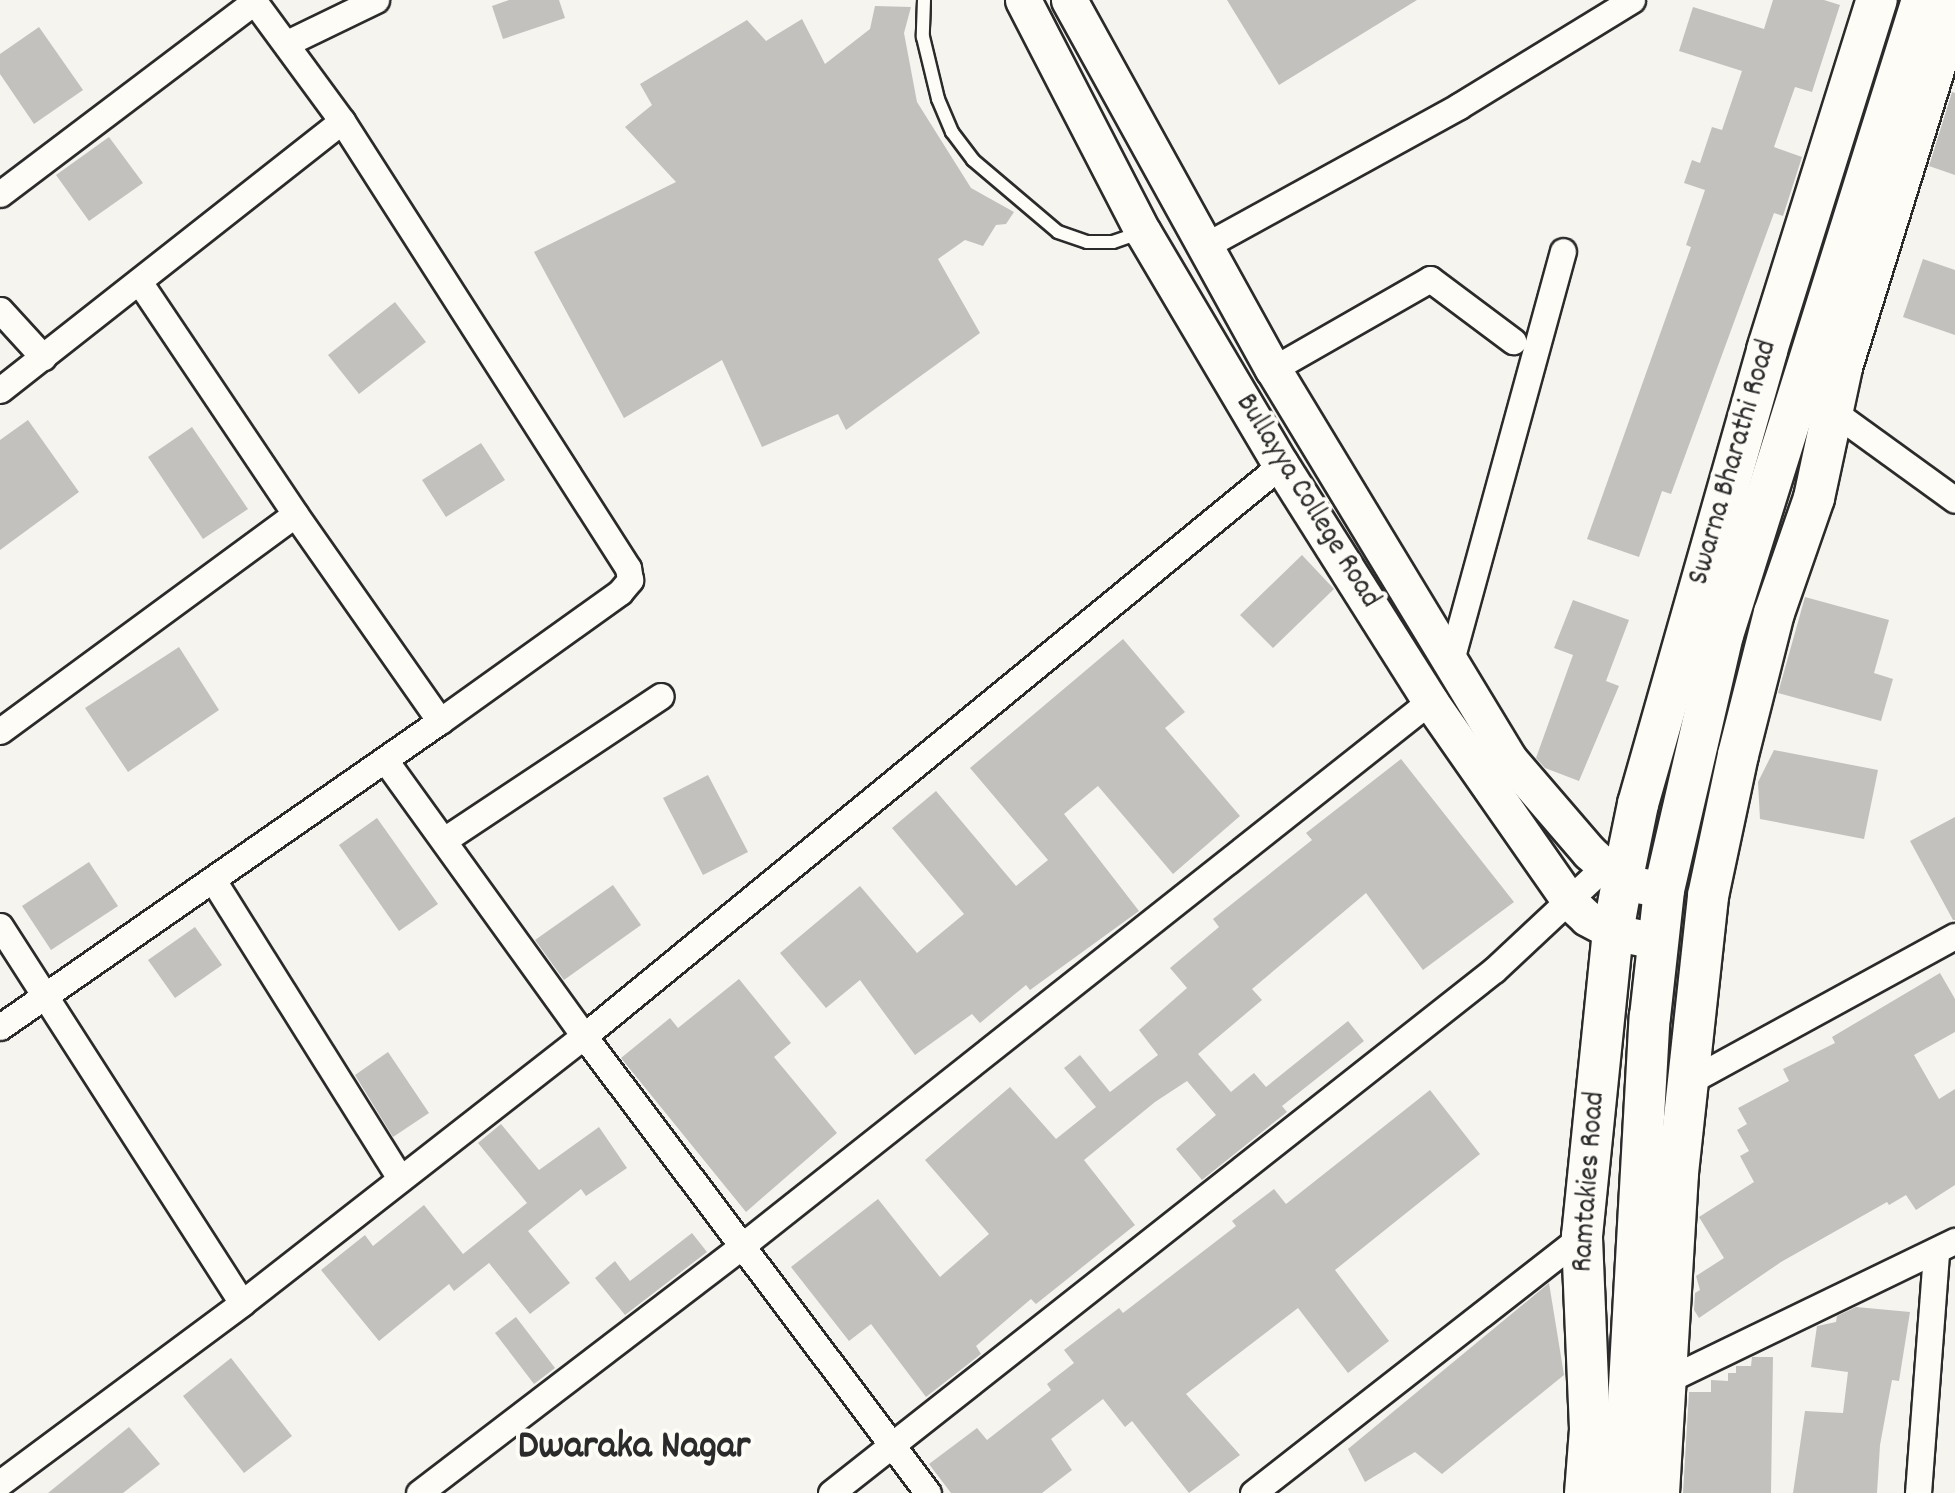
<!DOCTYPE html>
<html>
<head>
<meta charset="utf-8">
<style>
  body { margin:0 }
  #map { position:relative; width:1955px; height:1493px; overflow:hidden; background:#f5f4ef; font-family:Dekko,sans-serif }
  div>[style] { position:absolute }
  .building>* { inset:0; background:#c2c1be }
  .roads { filter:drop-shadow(2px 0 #2b2b2b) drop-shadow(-2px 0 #2b2b2b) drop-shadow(0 2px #2b2b2b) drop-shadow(0 -2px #2b2b2b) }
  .service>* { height:12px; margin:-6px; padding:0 6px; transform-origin:6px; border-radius:6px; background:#fdfcf7 }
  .minor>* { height:25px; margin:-12.5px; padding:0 12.5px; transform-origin:12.5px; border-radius:12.5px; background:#fdfcf7 }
  .secondary>* { height:35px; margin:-17.5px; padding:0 17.5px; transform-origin:17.5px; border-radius:17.5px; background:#fdfcf7 }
  .primary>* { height:40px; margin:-20px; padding:0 20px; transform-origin:20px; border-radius:20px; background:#fdfcf7 }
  span { translate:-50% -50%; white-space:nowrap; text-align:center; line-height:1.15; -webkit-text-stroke:8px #fdfcf7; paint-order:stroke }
  .street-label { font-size:30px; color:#2b2b2b }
  .district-label { font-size:40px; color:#2b2b2b; font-weight:700 }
</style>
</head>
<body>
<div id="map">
  <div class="building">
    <i style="clip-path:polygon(509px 0,559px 0,565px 18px,503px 39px,492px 6px)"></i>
    <i style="clip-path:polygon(1227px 0,1417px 0,1279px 85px)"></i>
    <i style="clip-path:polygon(1773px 0,1824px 0,1840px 5px,1812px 92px,1795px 87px,1774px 147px,1802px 157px,1783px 216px,1774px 213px,1671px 494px,1662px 491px,1639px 557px,1587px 539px,1691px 247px,1686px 245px,1705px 190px,1684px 183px,1692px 160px,1700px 163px,1712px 127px,1722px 130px,1742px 71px,1679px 51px,1693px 7px,1764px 29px)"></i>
    <i style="clip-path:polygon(875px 6px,911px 7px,904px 33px,917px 102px,971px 188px,1014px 212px,1006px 224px,996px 225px,983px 246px,965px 240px,938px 259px,980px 333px,846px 430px,838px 414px,762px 447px,722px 360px,624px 418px,534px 252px,676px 182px,625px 127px,652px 105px,640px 84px,747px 20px,766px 41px,802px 19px,825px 64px,870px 29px)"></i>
    <i style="clip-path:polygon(39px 27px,83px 90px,34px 124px,0 74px,0 54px)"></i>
    <i style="clip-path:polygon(1952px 92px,1955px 93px,1955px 175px,1929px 166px)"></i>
    <i style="clip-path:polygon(109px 137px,143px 183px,89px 221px,56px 175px)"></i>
    <i style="clip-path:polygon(1923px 259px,1955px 270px,1955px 335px,1903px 317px)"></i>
    <i style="clip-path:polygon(395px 302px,426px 342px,359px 394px,328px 355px)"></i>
    <i style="clip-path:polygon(28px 420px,79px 492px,0 550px,0 440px)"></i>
    <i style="clip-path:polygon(192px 427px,248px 509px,203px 539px,148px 457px)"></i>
    <i style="clip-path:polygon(481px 443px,505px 480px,446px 517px,422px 480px)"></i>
    <i style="clip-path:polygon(1302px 555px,1334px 589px,1273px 648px,1240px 615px)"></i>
    <i style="clip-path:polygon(1805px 597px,1889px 620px,1874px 673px,1893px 679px,1881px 721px,1778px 693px)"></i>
    <i style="clip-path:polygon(1573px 600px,1629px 620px,1606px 681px,1619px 686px,1579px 781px,1545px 768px,1536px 758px,1573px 655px,1554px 648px)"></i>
    <i style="clip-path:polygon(1123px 639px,1185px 712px,1165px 728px,1240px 816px,1173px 874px,1098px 786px,1064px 814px,1139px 911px,1030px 990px,1026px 985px,980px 1023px,972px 1014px,915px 1055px,860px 980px,826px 1008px,780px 953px,860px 886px,917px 953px,964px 914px,892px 828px,936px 791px,1016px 886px,1048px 860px,970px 768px)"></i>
    <i style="clip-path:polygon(179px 647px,219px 710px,128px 772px,85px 708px)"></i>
    <i style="clip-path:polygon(1774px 750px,1878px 770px,1864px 839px,1760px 819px,1758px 782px)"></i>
    <i style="clip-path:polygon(1401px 759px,1514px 902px,1423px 970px,1366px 893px,1252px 989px,1262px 1000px,1198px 1054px,1231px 1092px,1254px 1073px,1266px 1087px,1348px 1021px,1364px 1041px,1282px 1106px,1287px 1112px,1202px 1180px,1176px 1149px,1216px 1115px,1187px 1081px,1155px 1102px,1084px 1160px,1135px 1225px,1036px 1304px,1031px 1299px,976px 1346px,981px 1354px,926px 1397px,871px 1324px,849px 1341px,791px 1267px,878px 1199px,940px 1277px,989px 1234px,925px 1160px,1010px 1087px,1056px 1139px,1096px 1107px,1064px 1068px,1080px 1055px,1110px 1092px,1158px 1055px,1139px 1030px,1187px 988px,1170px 968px,1219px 927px,1213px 919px,1312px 840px,1306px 833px)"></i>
    <i style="clip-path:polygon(708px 775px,748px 852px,703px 875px,663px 798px)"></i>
    <i style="clip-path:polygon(1955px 817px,1955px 920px,1953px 920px,1910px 841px)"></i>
    <i style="clip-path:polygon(377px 818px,438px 904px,399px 931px,339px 845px)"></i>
    <i style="clip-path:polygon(89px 862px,118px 906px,51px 950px,22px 906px)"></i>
    <i style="clip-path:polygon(613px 885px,641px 925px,564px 980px,535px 940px)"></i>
    <i style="clip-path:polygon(195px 927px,222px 965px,175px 998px,148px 960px)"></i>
    <i style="clip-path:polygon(1940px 973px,1955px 999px,1955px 1032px,1914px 1055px,1939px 1099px,1955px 1089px,1955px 1185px,1916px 1210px,1906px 1195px,1889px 1205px,1887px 1202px,1781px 1262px,1699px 1318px,1694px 1310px,1695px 1293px,1700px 1290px,1696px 1276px,1724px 1258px,1699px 1217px,1754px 1182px,1740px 1156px,1749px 1151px,1737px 1130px,1747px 1124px,1738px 1108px,1789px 1081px,1783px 1069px,1835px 1043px,1832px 1037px)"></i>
    <i style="clip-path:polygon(739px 979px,791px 1043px,774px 1057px,837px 1133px,746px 1212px,621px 1058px,670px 1018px,678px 1028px)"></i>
    <i style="clip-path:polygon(388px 1052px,429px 1113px,393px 1137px,355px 1075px)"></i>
    <i style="clip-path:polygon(1430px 1090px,1480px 1154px,1335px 1270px,1389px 1341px,1348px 1373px,1298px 1308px,1186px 1394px,1240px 1455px,1189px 1493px,1132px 1421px,1125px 1427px,1103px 1399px,1051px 1439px,1072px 1470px,1042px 1493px,951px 1493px,929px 1464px,977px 1428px,987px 1440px,1051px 1390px,1047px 1384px,1074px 1363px,1064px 1350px,1119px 1308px,1123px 1313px,1236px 1226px,1232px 1221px,1274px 1189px,1286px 1204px)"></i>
    <i style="clip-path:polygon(501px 1124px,539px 1170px,599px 1127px,627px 1168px,586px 1196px,581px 1189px,528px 1231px,570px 1283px,530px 1314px,489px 1263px,454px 1291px,449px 1284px,379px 1341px,321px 1270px,365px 1235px,373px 1246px,424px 1205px,463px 1254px,527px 1203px,478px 1143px)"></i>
    <i style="clip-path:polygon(692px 1233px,707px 1252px,625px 1315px,595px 1278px,615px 1261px,630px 1281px)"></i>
    <i style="clip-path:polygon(1549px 1283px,1564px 1375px,1442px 1474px,1415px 1452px,1365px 1482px,1348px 1449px)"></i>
    <i style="clip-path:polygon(1856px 1307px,1910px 1312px,1899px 1381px,1892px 1380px,1880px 1445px,1877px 1493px,1793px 1493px,1805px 1411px,1843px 1413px,1848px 1372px,1811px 1367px,1817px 1326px,1836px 1322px,1837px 1316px)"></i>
    <i style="clip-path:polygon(516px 1317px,555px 1368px,534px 1384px,495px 1333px)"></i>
    <i style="clip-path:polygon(1752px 1357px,1773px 1357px,1771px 1493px,1683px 1493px,1689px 1392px,1711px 1392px,1711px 1380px,1728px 1381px,1728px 1373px,1736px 1373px,1736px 1366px,1751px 1366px)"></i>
    <i style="clip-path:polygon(231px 1358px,292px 1436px,244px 1473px,183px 1396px)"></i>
    <i style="clip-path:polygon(129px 1427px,160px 1464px,123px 1493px,48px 1493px)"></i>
  </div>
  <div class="roads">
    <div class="service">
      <i style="left:924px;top:0;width:37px;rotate:92deg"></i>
      <i style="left:923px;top:37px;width:64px;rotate:76.4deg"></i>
      <i style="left:938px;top:99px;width:36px;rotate:67deg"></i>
      <i style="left:952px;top:132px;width:35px;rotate:53deg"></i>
      <i style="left:973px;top:160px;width:111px;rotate:40.3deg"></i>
      <i style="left:1058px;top:232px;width:31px;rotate:19deg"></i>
      <i style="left:1087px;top:242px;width:26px"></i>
      <i style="left:1113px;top:242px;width:28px;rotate:-19deg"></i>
    </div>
    <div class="minor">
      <i style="left:287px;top:43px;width:99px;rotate:-25.8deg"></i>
      <i style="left:0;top:194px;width:318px;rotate:-37.1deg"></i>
      <i style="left:1203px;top:247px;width:292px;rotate:-28.8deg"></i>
      <i style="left:1459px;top:106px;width:203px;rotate:-31.5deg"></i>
      <i style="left:140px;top:283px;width:278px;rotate:56.1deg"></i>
      <i style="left:0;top:310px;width:64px;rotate:47.5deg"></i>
      <i style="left:1273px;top:369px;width:181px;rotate:-29.8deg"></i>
      <i style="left:1430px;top:279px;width:104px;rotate:36.8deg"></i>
      <i style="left:0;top:390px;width:435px;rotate:-38.2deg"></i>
      <i style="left:1835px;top:413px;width:148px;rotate:35.9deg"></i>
      <i style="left:1450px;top:664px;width:428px;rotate:-74.7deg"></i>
      <i style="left:0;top:731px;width:366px;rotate:-36.3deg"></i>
      <i style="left:295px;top:514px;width:253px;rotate:55deg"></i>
      <i style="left:385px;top:760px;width:340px;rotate:54.2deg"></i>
      <i style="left:584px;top:1036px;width:572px;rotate:53.03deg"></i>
      <i style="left:444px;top:840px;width:260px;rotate:-33.6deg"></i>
      <i style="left:213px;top:880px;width:352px;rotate:57.9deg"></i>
      <i style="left:0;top:926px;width:448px;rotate:57.3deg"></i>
      <i style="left:0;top:1027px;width:536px;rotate:-34.82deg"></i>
      <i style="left:440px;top:721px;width:221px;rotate:-35.6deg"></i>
      <i style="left:620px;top:592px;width:16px;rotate:-50deg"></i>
      <i style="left:630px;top:580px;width:12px;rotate:-99deg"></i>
      <i style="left:628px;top:568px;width:531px;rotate:-122.61deg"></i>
      <i style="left:342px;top:121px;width:150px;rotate:-126.3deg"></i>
      <i style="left:1688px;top:1082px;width:304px;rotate:-28.7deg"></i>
      <i style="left:1667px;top:1380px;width:320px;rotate:-25.8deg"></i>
      <i style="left:0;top:1483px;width:302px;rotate:-36.6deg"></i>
      <i style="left:242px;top:1303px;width:434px;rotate:-38deg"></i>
      <i style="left:584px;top:1036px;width:901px;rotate:-39.33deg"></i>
      <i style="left:419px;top:1493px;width:408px;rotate:-37.4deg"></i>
      <i style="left:743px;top:1245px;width:876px;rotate:-38.37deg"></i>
      <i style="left:831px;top:1493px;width:844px;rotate:-38.27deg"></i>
      <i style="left:1494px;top:970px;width:152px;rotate:-43.1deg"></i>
      <i style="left:1253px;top:1493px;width:417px;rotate:-38deg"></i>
      <i style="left:1918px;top:1493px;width:242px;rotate:-85.7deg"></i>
    </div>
    <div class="secondary">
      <i style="left:1023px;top:0;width:261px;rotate:62.7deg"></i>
      <i style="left:1143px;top:232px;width:271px;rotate:59.4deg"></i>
      <i style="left:1281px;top:465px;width:279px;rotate:57.7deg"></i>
      <i style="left:1430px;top:701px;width:245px;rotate:55.1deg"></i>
      <i style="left:1570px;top:902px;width:23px;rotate:43deg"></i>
      <i style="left:1587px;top:918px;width:30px;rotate:28deg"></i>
      <i style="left:1613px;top:932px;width:44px;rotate:11.8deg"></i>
      <i style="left:1069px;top:0;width:422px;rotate:61.1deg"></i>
      <i style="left:1273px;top:369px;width:456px;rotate:58.8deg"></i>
      <i style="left:1509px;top:759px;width:123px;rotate:49.3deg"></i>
      <i style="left:1589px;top:852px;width:45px;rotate:42.3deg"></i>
      <i style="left:1622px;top:882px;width:43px;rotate:10.8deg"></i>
    </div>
    <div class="primary">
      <i style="left:1585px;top:1493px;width:64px;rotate:-85.5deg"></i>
      <i style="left:1590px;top:1429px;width:193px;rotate:-92.4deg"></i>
      <i style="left:1582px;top:1236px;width:306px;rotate:-84.2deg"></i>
      <i style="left:1613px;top:932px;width:51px;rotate:-79.8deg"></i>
      <i style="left:1622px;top:882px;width:80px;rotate:-78.4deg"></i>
      <i style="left:1638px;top:804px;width:472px;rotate:-74.1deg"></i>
      <i style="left:1767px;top:350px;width:367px;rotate:-72.6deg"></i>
      <i style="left:1623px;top:1493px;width:477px;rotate:-86.8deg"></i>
      <i style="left:1650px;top:1017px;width:128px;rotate:-83.7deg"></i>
      <i style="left:1664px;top:890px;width:262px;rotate:-77deg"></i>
      <i style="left:1723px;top:635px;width:665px;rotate:-72.6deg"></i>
      <i style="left:1659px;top:1493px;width:321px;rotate:-86.6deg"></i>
      <i style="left:1678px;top:1173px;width:279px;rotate:-83.8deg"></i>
      <i style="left:1708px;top:896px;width:144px;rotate:-78deg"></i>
      <i style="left:1738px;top:755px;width:146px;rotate:-75.8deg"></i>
      <i style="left:1774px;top:613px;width:122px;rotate:-70.8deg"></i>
      <i style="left:1814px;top:498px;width:134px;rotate:-77.9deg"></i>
      <i style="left:1842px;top:367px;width:383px;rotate:-72.8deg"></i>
    </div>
  </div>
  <div class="street-label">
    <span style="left:1735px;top:463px;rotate:-74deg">Swarna Bharathi Road</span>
    <span style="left:1306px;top:502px;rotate:58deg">Bullayya College Road</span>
    <span style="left:1591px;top:1182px;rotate:-86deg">Ramtakies Road</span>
  </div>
  <div class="district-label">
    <span style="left:634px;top:1449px">Dwaraka Nagar</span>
  </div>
</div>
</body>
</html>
